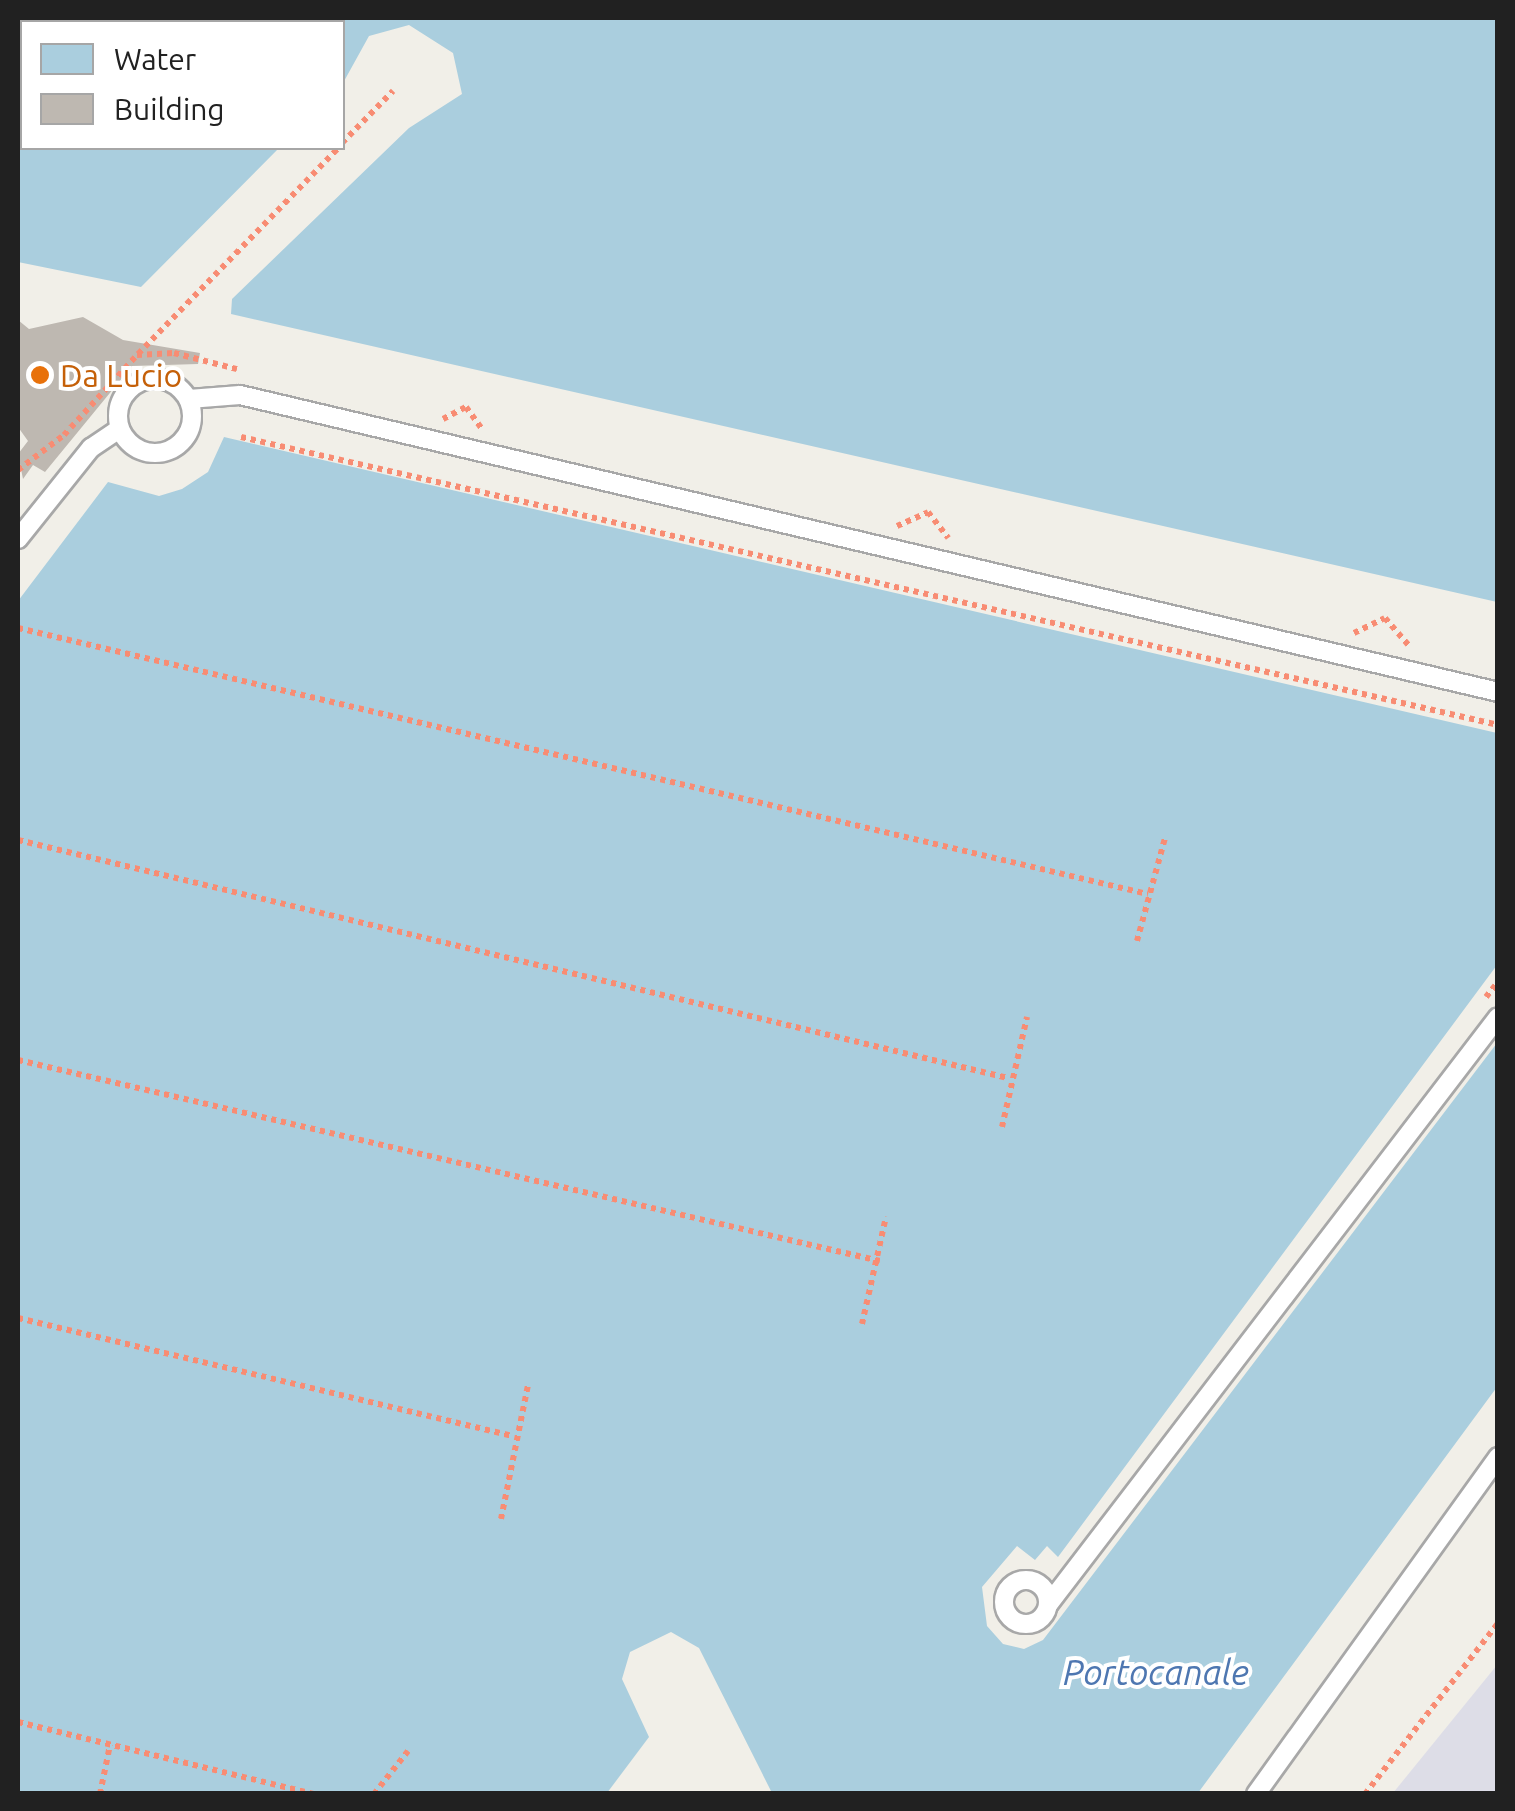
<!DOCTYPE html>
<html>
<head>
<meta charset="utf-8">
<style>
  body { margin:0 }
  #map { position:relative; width:1515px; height:1811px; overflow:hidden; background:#f1efe8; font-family:Ubuntu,sans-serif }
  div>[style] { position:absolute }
  .plaza>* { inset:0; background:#dddde7 }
  .water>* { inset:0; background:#aacede }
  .building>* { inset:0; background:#beb8b1 }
  .path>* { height:6px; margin-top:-3px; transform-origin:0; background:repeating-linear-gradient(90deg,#f88c73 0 5px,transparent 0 10px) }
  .roads { filter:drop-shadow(2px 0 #a8a8a8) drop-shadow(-2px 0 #a8a8a8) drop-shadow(0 2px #a8a8a8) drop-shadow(0 -2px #a8a8a8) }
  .lane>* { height:18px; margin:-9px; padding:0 9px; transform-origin:9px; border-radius:9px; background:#fff }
  .lane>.ring { margin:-9px; padding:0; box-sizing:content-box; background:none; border:18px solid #fff; border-radius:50% }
  .dots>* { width:28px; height:28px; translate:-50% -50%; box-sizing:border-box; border:5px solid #fff; border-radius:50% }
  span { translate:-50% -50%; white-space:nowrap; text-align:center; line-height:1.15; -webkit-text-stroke:8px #fff; paint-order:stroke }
  .food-label { font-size:32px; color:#c56008 }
  .left { translate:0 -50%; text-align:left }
  .water-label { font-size:35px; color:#4e77b1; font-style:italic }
  .frame { position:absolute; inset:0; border:20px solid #212121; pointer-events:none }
  .legend { position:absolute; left:20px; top:20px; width:325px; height:130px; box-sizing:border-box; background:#fff; border:2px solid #a6a6a6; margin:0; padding:12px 18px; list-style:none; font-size:30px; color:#212121 }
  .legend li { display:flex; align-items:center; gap:20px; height:50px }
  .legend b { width:50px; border:2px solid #a6a6a6 }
</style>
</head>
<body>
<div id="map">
  <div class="plaza">
    <i style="clip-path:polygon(1497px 1665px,1497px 1793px,1393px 1793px)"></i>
  </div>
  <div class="water">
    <i style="clip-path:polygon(18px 18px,1497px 18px,1497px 602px,231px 314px,232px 299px,409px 128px,462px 94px,453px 53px,409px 25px,369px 36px,343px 83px,342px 22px,22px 22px,22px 148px,279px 148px,141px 287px,18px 262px)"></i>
    <i style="clip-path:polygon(224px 437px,1497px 733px,1497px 965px,1058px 1557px,1047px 1546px,1035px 1560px,1017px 1546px,982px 1587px,987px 1626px,1003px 1644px,1024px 1649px,1043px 1640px,1497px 1043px,1497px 1387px,1198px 1793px,772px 1793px,699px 1648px,671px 1632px,630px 1652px,622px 1679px,649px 1737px,607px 1793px,18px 1793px,18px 601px,108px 482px,159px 496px,182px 489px,208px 472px)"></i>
  </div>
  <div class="building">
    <i style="clip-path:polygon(83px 317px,123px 340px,200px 353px,198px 364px,132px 366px,45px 472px,33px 465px,23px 479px,18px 454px,28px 441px,18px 427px,18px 320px,29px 329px)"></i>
  </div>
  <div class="path">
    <i style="left:342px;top:143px;width:73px;rotate:-45.6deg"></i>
    <i style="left:138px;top:354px;width:287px;rotate:-45.8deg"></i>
    <i style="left:443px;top:419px;width:26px;rotate:-28deg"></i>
    <i style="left:466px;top:407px;width:26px;rotate:54deg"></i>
    <i style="left:241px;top:437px;width:1290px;rotate:12.9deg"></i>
    <i style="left:18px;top:470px;width:58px;rotate:-37.3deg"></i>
    <i style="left:64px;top:435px;width:108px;rotate:-47.6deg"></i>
    <i style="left:137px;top:355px;width:37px;rotate:-3deg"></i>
    <i style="left:174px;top:353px;width:65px;rotate:14.3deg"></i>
    <i style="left:897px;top:526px;width:34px;rotate:-24deg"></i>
    <i style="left:928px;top:512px;width:33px;rotate:52deg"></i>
    <i style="left:18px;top:628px;width:1161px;rotate:13.25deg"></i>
    <i style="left:1354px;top:633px;width:34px;rotate:-26deg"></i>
    <i style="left:1385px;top:618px;width:37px;rotate:49deg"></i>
    <i style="left:18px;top:840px;width:1018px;rotate:13.52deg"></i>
    <i style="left:1137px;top:941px;width:107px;rotate:-74.8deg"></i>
    <i style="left:1486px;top:997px;width:19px;rotate:-51deg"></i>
    <i style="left:18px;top:1060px;width:885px;rotate:13.13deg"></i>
    <i style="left:1002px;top:1127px;width:113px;rotate:-77.2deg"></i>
    <i style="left:18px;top:1318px;width:509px;rotate:13.41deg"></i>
    <i style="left:862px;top:1324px;width:110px;rotate:-77.4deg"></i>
    <i style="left:501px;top:1519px;width:137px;rotate:-78.6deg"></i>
    <i style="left:18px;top:1722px;width:304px;rotate:13.7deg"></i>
    <i style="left:100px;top:1794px;width:50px;rotate:-78.5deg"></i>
    <i style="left:374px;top:1794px;width:55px;rotate:-51.7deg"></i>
    <i style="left:1365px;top:1794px;width:217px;rotate:-52.1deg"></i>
  </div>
  <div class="roads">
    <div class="lane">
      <i class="ring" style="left:118px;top:379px;width:56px;height:56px"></i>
      <i style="left:189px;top:399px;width:51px;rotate:-4.5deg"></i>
      <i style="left:240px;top:395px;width:1293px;rotate:13.28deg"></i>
      <i style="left:18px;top:539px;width:117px;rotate:-51.3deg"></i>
      <i style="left:91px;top:448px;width:34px;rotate:-34deg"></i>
      <i class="ring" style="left:1004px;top:1580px;width:26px;height:26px"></i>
      <i style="left:1048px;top:1605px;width:740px;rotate:-52.57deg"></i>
      <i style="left:1256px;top:1794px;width:415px;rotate:-54.3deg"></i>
    </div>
  </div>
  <div class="dots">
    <i style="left:40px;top:375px;background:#e8710a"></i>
  </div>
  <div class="food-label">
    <span class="left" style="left:60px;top:375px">Da Lucio</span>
  </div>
  <div class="water-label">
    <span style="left:1156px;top:1672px">Portocanale</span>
  </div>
  <div class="frame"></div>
  <ul class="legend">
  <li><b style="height:28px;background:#aacede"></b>Water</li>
  <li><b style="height:28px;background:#beb8b1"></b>Building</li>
  </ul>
</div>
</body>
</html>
